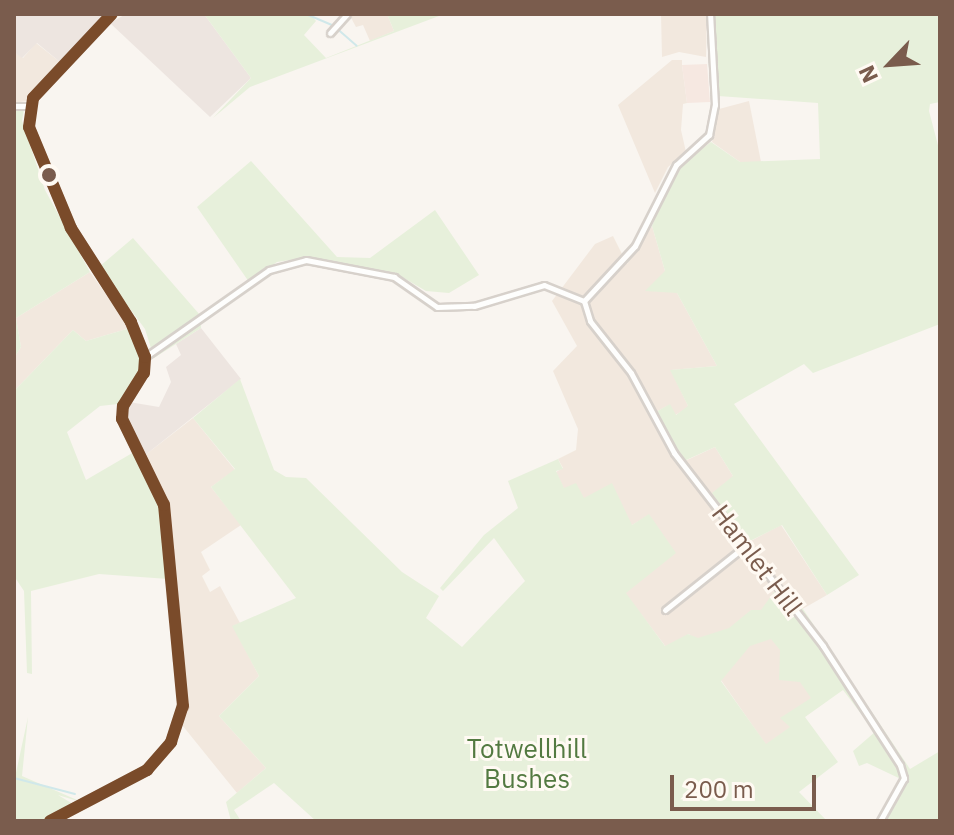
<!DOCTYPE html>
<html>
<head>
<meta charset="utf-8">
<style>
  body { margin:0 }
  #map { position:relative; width:954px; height:835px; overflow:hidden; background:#f9f5f0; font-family:"IBM Plex Sans",sans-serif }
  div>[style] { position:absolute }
  .residential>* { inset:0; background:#f2e8de }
  .commercial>* { inset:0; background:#f6e8e1 }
  .industrial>* { inset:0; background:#ede5e0 }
  .green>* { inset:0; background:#e7f0db }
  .stream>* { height:2px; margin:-1px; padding:0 1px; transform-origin:1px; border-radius:1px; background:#d0e8ea }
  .roads { filter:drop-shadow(2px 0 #d7d1cb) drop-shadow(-2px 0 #d7d1cb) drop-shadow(0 2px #d7d1cb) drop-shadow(0 -2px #d7d1cb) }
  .minor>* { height:5px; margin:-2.5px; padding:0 2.5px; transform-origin:2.5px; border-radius:2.5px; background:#fefefd }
  .major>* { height:6px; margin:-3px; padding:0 3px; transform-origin:3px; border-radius:3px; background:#f3eee8 }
  .bus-1>* { height:12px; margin:-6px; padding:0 6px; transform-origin:6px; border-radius:6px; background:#7a4b2a }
  .dots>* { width:22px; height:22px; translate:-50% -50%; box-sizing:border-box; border:4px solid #fffaf3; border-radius:50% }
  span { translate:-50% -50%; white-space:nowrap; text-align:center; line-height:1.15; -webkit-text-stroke:6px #fffaf3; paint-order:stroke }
  .street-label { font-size:26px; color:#7a5c4d }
  .park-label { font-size:26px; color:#537a41 }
  .frame { position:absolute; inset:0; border:16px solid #7a5c4d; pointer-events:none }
  .north { position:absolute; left:850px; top:24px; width:80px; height:80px; -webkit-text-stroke:6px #fffaf3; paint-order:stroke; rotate:245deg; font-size:22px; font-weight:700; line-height:32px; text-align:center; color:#7a5c4d }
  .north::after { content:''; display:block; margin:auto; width:28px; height:36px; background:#7a5c4d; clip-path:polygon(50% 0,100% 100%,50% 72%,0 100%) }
  .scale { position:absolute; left:670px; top:775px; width:146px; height:36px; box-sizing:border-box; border:4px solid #7a5c4d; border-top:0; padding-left:10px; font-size:24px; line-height:28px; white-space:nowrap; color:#7a5c4d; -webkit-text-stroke:6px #fffaf3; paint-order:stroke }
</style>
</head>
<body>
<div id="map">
  <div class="residential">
    <i style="clip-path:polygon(349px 14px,387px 14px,394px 31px,370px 41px,363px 25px,356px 27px)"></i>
    <i style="clip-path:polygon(661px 14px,707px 14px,706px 57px,679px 52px,662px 57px)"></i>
    <i style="clip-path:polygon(36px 43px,60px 62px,27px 101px,14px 103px,14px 52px,23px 58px)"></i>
    <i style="clip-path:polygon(672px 60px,682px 60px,682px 65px,687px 103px,683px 104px,681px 130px,686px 152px,668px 167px,655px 193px,618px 105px)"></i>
    <i style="clip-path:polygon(749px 101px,761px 162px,740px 162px,712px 142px,719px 109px)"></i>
    <i style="clip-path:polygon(652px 226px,665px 271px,717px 366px,671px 370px,689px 408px,675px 415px,669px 405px,656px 412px,685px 461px,715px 447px,733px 476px,747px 543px,781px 525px,827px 595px,792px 615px,843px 689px,766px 745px,689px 634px,666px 647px,625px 593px,649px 515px,632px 525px,564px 489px,556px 472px,563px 468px,558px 459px,576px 450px,578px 429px,553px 371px,577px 346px,552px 301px,595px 244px,613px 236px,627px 264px)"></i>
    <i style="clip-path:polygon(90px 272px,130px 328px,86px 341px,73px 330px,14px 391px,14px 358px,21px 347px,16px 318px)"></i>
    <i style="clip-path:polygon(193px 418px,235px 470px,211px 487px,241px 525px,201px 552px,210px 570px,202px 576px,210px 592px,220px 586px,240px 623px,233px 626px,259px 676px,219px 716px,266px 768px,237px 793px,174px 715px,179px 705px,168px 579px,175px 580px,166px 505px,144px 456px)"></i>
  </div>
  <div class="commercial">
    <i style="clip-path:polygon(707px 64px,710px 102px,687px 103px,682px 65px)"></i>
  </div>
  <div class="industrial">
    <i style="clip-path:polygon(14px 14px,104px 14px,60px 62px,37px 43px,22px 58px,14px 52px)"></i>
    <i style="clip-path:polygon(126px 14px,204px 14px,251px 78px,210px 117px,110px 23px)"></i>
    <i style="clip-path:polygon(201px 328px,241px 379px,144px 456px,125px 423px,124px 409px,129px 402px,159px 407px,171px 382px,166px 367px,181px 355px,176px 344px)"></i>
  </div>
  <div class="green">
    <i style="clip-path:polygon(204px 14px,310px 14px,316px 21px,304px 35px,326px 58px,394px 31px,387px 14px,439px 16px,250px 87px,213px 118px,251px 78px)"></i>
    <i style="clip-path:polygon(715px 14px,940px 14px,940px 102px,930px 104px,929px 111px,940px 153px,940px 324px,813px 373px,804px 364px,734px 404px,859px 575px,827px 595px,782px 525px,746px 543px,712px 493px,733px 476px,715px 447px,684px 461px,656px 412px,670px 404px,676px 415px,688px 406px,670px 370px,717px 366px,677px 293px,645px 291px,665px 271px,652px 226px,675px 170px,711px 142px,740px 162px,820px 159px,818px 103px,718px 96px)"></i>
    <i style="clip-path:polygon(14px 108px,24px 109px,22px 121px,45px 190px,90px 272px,16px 318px,21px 347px,14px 358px)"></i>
    <i style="clip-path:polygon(251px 161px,337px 257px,370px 258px,435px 210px,479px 275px,449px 293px,426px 291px,397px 274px,297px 259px,277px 262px,249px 282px,197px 207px)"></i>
    <i style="clip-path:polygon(133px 238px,200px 315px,201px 328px,154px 358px,145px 329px,99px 267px)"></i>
    <i style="clip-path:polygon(130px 328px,141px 357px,136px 380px,118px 404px,100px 406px,67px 432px,86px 480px,134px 452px,159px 502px,168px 579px,99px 574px,31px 591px,32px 674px,27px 673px,24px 591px,14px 576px,14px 391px,73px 330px,86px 341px)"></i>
    <i style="clip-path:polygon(evenodd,240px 379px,274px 470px,286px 477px,306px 478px,402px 572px,439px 596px,426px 618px,462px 647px,525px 581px,494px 538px,443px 591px,440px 588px,484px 535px,518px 508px,508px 481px,558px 459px,563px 469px,556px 471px,564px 488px,576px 483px,584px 498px,612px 483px,632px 525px,649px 514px,676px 553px,626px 593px,665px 646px,688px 634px,698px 638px,729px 628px,751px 610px,761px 610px,774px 592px,784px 592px,803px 609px,910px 769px,940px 751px,940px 821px,884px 821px,905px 781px,867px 763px,859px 766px,853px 751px,875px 732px,843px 690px,805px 717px,838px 762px,799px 792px,827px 821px,316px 821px,274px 783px,234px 810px,241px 821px,231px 821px,226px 802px,266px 768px,219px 716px,259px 676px,232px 626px,296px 598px,211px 487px,235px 469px,193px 418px,240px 379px,771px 639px,780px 650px,779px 680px,800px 682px,811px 698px,780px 718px,790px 727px,766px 744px,721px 681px,750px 646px,771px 639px)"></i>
    <i style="clip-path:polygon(28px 717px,22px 776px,84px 803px,58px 795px,73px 804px,51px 821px,14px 821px,14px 782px)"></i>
  </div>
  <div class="stream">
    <i style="left:306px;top:14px;width:30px;rotate:23deg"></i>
    <i style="left:334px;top:26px;width:30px;rotate:41deg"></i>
    <i style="left:14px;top:778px;width:63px;rotate:14.7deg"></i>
  </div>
  <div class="roads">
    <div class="minor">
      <i style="left:330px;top:33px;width:25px;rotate:-48deg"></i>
      <i style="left:14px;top:106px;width:16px"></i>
      <i style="left:584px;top:301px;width:21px;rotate:73deg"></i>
      <i style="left:590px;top:321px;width:66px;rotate:51.7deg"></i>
      <i style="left:631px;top:373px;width:91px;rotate:61.7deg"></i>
      <i style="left:674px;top:453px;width:244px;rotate:52.3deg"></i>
      <i style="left:823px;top:646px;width:142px;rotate:57.1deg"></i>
      <i style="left:900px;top:765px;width:14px;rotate:73deg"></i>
      <i style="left:904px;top:778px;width:49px;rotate:119.2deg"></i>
      <i style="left:584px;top:301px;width:75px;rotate:-47.2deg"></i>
      <i style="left:635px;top:246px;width:91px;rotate:-63.2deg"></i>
      <i style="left:676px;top:165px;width:45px;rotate:-42.3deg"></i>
      <i style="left:709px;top:135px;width:31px;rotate:-79deg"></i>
      <i style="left:715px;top:105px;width:91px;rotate:-93.1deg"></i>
      <i style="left:145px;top:357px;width:151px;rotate:-35.1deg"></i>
      <i style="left:269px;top:270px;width:38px;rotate:-15deg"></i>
      <i style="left:306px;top:260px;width:90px;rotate:10.9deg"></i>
      <i style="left:394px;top:277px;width:52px;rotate:34.9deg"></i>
      <i style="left:437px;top:307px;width:37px;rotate:-2deg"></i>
      <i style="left:474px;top:306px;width:73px;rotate:-16.7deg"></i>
      <i style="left:544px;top:285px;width:43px;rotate:21.8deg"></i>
      <i style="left:665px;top:610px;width:101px;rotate:-38.6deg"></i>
    </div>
    <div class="major">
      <i style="left:50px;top:821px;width:110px;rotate:-27.7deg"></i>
      <i style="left:147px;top:770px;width:37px;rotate:-49deg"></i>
      <i style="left:171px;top:742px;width:38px;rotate:-72deg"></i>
      <i style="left:183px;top:706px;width:202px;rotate:-95.4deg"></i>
      <i style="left:164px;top:505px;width:96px;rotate:-116deg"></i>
      <i style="left:122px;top:419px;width:13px;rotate:-86deg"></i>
      <i style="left:123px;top:406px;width:39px;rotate:-58deg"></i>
      <i style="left:144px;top:373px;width:16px;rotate:-86deg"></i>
      <i style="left:145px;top:357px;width:38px;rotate:-112deg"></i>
      <i style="left:131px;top:322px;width:112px;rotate:-122.6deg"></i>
      <i style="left:71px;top:228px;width:109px;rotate:-112.6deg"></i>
      <i style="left:29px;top:127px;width:29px;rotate:-82deg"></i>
      <i style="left:33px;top:98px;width:115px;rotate:-46.8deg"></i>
    </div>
  </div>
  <div class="bus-1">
    <i style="left:50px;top:821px;width:110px;rotate:-27.7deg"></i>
    <i style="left:147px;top:770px;width:37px;rotate:-49deg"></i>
    <i style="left:171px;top:742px;width:38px;rotate:-72deg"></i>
    <i style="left:183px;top:706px;width:202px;rotate:-95.4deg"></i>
    <i style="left:164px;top:505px;width:96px;rotate:-116deg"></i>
    <i style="left:122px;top:419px;width:13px;rotate:-86deg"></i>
    <i style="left:123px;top:406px;width:39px;rotate:-58deg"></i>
    <i style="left:144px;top:373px;width:16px;rotate:-86deg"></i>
    <i style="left:145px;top:357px;width:38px;rotate:-112deg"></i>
    <i style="left:131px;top:322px;width:112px;rotate:-122.6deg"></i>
    <i style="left:71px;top:228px;width:109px;rotate:-112.6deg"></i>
    <i style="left:29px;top:127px;width:29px;rotate:-82deg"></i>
    <i style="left:33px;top:98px;width:115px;rotate:-46.8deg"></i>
  </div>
  <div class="dots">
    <i style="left:49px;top:175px;background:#7a5c4d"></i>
  </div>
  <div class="street-label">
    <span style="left:757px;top:560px;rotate:53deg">Hamlet Hill</span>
  </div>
  <div class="park-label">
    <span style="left:527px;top:764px">Totwellhill<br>Bushes</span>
  </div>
  <div class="frame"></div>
  <div class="north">N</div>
  <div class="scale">200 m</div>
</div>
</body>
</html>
